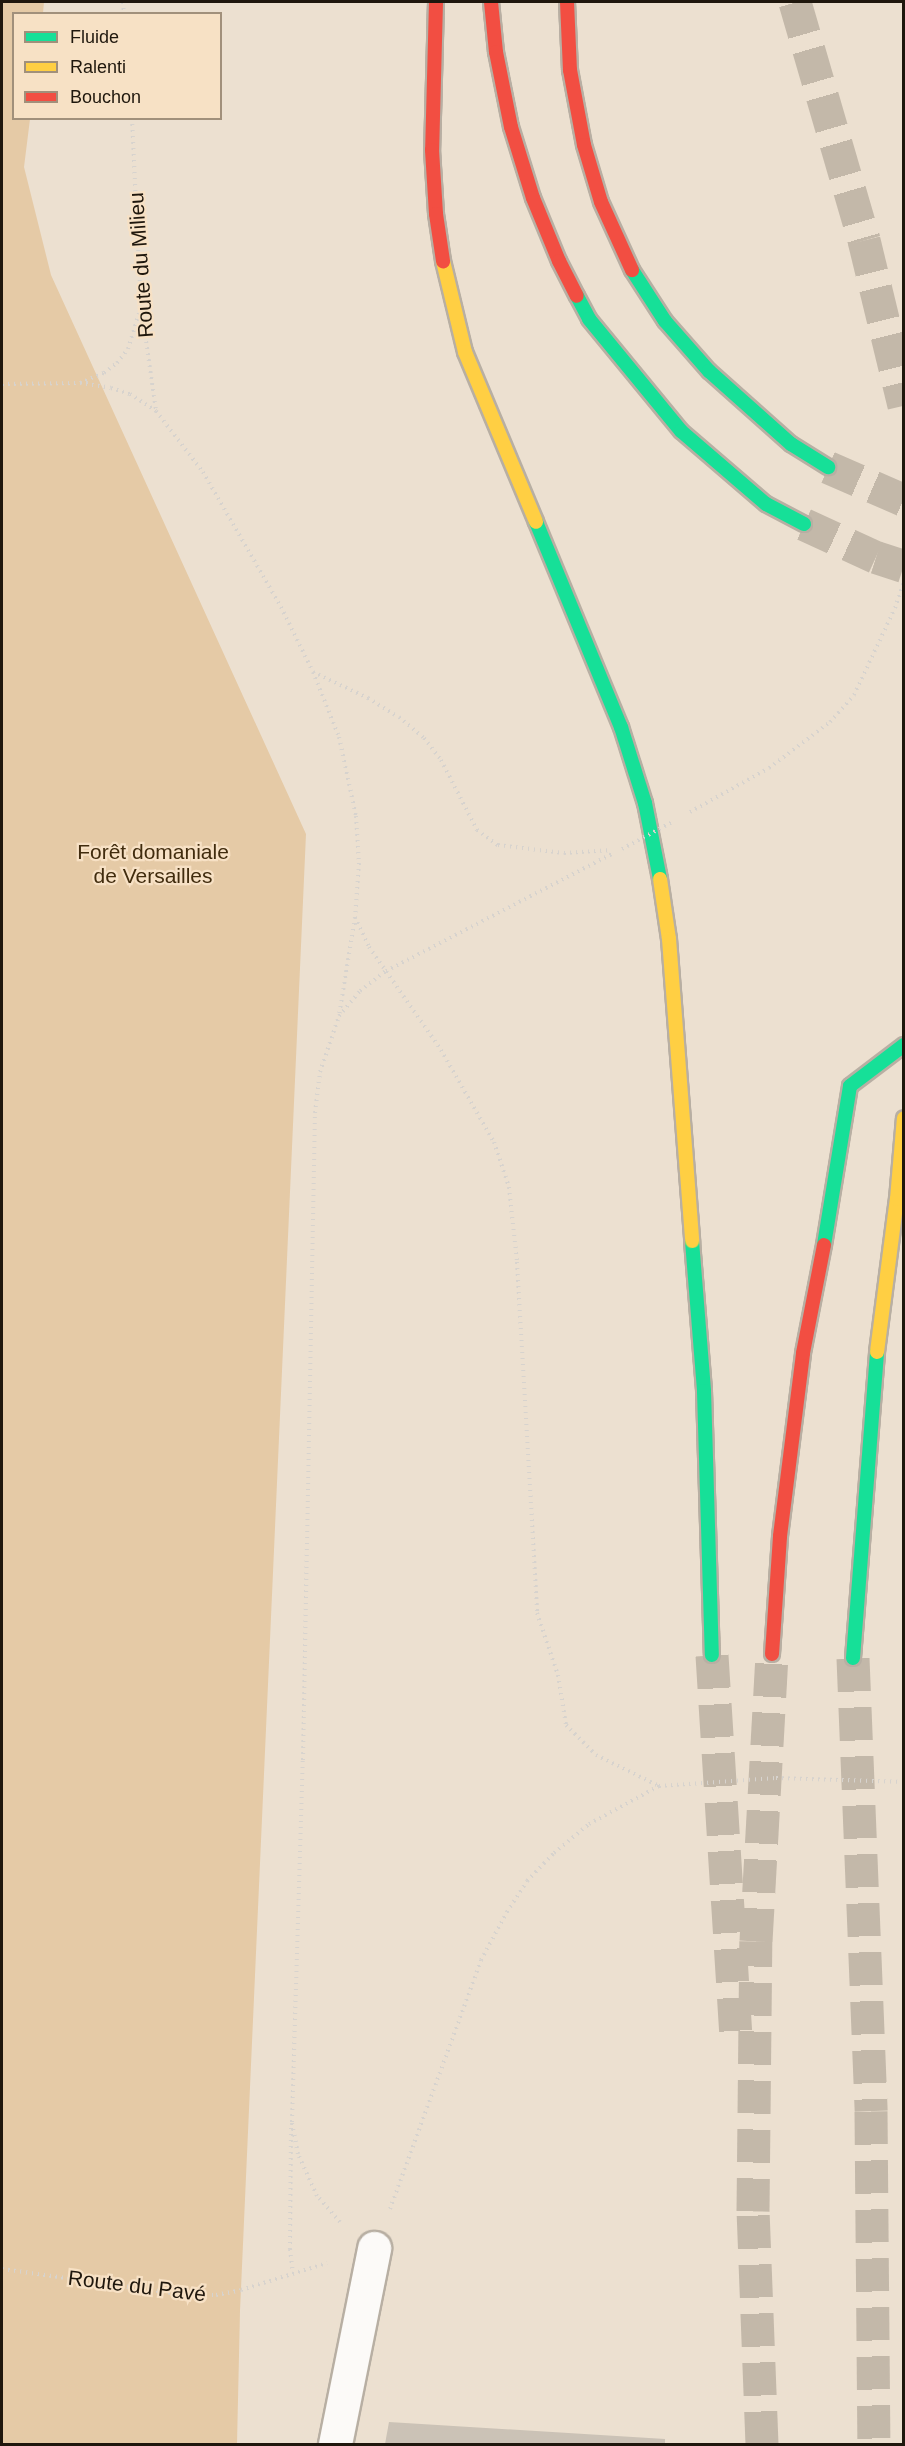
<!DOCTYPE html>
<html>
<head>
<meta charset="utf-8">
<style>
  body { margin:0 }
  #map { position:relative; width:905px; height:2446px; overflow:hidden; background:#ece0d0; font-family:Arial,sans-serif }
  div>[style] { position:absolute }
  .green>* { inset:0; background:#e5caa6 }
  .building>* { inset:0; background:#cbc2b6 }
  .highway-tunnel>* { height:33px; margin-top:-16.5px; transform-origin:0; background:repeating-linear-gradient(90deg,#c3b8a9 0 33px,transparent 0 49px) }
  .path>* { height:4px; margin-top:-2px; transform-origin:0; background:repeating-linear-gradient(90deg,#d7d3ce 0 1.5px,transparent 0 6px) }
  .roads { filter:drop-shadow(2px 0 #b8afa3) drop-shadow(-2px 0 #b8afa3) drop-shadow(0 2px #b8afa3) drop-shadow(0 -2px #b8afa3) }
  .street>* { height:33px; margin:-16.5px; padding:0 16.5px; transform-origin:16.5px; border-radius:16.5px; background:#fcfaf8 }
  .fast>* { height:14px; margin:-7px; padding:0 7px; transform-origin:7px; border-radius:7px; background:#16e098 }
  .slow>* { height:14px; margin:-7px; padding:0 7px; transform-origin:7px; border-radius:7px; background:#ffcf43 }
  .jam>* { height:14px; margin:-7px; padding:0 7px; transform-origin:7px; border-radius:7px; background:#f24e42 }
  .path-bridge>* { height:4px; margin-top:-2px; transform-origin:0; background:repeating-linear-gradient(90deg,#d7d3ce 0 1.5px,transparent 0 6px) }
  span { translate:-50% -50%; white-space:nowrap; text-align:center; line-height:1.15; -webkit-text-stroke:4.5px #f7e1c5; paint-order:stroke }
  .street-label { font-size:21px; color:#1f170d }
  .park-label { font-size:21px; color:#412c0e }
  .frame { position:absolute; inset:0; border:3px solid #1f170d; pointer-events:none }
  .legend { position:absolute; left:12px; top:12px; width:210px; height:108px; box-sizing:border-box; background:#f7e1c5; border:2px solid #a1907b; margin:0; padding:8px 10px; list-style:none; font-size:18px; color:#1f170d }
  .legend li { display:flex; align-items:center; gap:12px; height:30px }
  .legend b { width:30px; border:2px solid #a1907b }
</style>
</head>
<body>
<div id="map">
  <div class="green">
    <i style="clip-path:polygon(2px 2px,44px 2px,43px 13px,14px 14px,14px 118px,30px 119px,24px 167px,51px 275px,306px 834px,240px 2311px,237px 2444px,2px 2444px)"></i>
  </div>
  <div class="building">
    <i style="clip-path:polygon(389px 2422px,665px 2439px,665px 2444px,385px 2444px)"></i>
  </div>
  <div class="highway-tunnel">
    <i style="left:795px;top:2px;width:248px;rotate:73.8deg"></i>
    <i style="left:864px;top:240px;width:170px;rotate:76.4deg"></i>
    <i style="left:828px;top:467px;width:83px;rotate:23.5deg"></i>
    <i style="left:804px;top:524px;width:79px;rotate:24.6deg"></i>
    <i style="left:876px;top:557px;width:29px;rotate:18deg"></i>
    <i style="left:712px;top:1655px;width:385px;rotate:86.4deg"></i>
    <i style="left:853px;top:1658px;width:453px;rotate:87.7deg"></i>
    <i style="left:871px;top:2111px;width:333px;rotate:89.5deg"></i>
    <i style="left:762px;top:2444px;width:233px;rotate:-92.2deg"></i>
    <i style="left:753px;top:2211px;width:270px;rotate:-89.4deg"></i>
    <i style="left:756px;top:1941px;width:287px;rotate:-86.8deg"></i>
  </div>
  <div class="path">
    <i style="left:123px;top:2px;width:12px;rotate:85deg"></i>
    <i style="left:132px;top:118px;width:188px;rotate:87.3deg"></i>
    <i style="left:141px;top:306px;width:105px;rotate:81.8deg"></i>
    <i style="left:80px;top:383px;width:26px;rotate:-23deg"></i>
    <i style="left:104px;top:373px;width:16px;rotate:-38deg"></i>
    <i style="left:117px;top:363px;width:18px;rotate:-52deg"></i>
    <i style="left:128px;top:349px;width:41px;rotate:-72.9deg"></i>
    <i style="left:2px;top:384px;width:78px;rotate:-0.7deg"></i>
    <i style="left:80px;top:383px;width:31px;rotate:9deg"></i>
    <i style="left:111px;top:388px;width:20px;rotate:18deg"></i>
    <i style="left:130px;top:394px;width:31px;rotate:33deg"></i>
    <i style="left:156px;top:411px;width:77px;rotate:52.4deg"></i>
    <i style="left:203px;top:472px;width:156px;rotate:60deg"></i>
    <i style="left:281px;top:607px;width:72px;rotate:63.8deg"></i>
    <i style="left:313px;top:672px;width:70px;rotate:68.2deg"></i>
    <i style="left:339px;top:737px;width:81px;rotate:77.9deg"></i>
    <i style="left:356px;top:816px;width:47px;rotate:86.3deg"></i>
    <i style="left:359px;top:863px;width:54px;rotate:94.2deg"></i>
    <i style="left:355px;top:917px;width:100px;rotate:99.2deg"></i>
    <i style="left:313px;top:672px;width:61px;rotate:25.3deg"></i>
    <i style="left:368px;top:698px;width:36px;rotate:32deg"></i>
    <i style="left:399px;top:717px;width:33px;rotate:40deg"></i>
    <i style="left:424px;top:738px;width:28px;rotate:52deg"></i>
    <i style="left:441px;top:760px;width:79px;rotate:62.8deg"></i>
    <i style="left:477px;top:830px;width:26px;rotate:36deg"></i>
    <i style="left:498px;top:845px;width:66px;rotate:6.9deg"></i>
    <i style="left:564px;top:853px;width:48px;rotate:-3.6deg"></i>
    <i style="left:690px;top:812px;width:90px;rotate:-29.1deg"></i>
    <i style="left:769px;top:768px;width:76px;rotate:-37deg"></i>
    <i style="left:830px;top:722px;width:36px;rotate:-48deg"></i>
    <i style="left:854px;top:695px;width:96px;rotate:-64.8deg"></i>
    <i style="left:895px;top:608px;width:28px;rotate:-71deg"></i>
    <i style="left:355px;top:917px;width:33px;rotate:65deg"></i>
    <i style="left:369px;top:947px;width:126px;rotate:55deg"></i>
    <i style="left:441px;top:1050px;width:106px;rotate:60.1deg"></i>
    <i style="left:494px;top:1142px;width:47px;rotate:71.6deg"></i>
    <i style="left:509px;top:1187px;width:75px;rotate:83.9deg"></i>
    <i style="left:517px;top:1262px;width:352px;rotate:86.7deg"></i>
    <i style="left:537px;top:1613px;width:65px;rotate:71.3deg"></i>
    <i style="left:558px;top:1675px;width:51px;rotate:80.9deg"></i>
    <i style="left:566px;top:1725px;width:42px;rotate:45deg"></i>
    <i style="left:596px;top:1755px;width:70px;rotate:26.2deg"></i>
    <i style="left:291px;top:2128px;width:121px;rotate:90.5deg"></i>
    <i style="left:290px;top:2249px;width:24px;rotate:83deg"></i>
    <i style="left:390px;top:2209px;width:265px;rotate:-69.9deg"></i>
    <i style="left:481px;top:1960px;width:55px;rotate:-61.6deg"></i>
    <i style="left:507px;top:1912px;width:37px;rotate:-57deg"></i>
    <i style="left:527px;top:1881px;width:39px;rotate:-46deg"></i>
    <i style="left:554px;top:1853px;width:45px;rotate:-39.6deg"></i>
    <i style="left:589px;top:1824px;width:80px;rotate:-28.5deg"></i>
    <i style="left:340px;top:2222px;width:35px;rotate:-131deg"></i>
    <i style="left:317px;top:2196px;width:46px;rotate:-114.3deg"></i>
    <i style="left:298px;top:2154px;width:33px;rotate:-101deg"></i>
    <i style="left:292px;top:2122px;width:362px;rotate:-88.3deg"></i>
    <i style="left:303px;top:1760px;width:647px;rotate:-88.94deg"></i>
    <i style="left:315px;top:1113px;width:41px;rotate:-83deg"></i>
    <i style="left:320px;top:1072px;width:59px;rotate:-71.3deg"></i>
    <i style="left:339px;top:1016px;width:33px;rotate:-50deg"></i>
    <i style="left:360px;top:991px;width:33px;rotate:-38deg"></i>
    <i style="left:386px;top:971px;width:254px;rotate:-27.4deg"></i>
    <i style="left:2px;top:2269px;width:188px;rotate:8deg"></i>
    <i style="left:188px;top:2295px;width:28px"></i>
    <i style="left:216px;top:2295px;width:25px;rotate:-11deg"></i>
    <i style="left:241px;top:2290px;width:90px;rotate:-17.4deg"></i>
  </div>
  <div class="roads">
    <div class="street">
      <i style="left:335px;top:2444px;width:200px;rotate:-78.7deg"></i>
    </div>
    <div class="fast">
      <i style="left:632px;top:270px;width:61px;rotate:57.1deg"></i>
      <i style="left:665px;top:321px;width:67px;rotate:48.7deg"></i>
      <i style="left:709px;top:371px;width:110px;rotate:41.7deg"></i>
      <i style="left:791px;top:444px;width:44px;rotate:31.9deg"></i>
      <i style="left:577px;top:296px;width:26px;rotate:62deg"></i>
      <i style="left:589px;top:319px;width:145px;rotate:50.6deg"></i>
      <i style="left:681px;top:431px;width:112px;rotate:40.7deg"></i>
      <i style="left:766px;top:504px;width:43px;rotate:27.8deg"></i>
      <i style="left:536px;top:522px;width:222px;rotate:67.5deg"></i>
      <i style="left:621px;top:727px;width:80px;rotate:72.5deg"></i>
      <i style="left:645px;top:803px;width:77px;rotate:78.8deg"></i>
      <i style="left:692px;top:1241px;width:150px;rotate:85.4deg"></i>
      <i style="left:704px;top:1391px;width:264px;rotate:88.3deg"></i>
      <i style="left:824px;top:1245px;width:161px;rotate:-80.7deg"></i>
      <i style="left:850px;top:1086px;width:68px;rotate:-37.2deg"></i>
      <i style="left:853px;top:1658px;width:307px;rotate:-85.5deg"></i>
    </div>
    <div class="slow">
      <i style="left:443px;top:261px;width:94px;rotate:76.4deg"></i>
      <i style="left:465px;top:352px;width:184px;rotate:67.3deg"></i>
      <i style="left:660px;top:879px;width:61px;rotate:81.5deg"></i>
      <i style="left:669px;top:939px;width:303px;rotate:85.6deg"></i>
      <i style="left:877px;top:1352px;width:154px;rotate:-82.6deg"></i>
      <i style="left:897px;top:1199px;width:81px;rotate:-85.1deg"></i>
    </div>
    <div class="jam">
      <i style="left:436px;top:2px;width:148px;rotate:91.5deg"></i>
      <i style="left:432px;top:150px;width:64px;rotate:86.4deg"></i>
      <i style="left:436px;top:214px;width:48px;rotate:81.5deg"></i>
      <i style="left:491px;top:2px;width:50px;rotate:84.3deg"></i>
      <i style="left:496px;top:52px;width:76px;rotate:78.7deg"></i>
      <i style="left:511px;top:127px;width:74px;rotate:72.8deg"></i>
      <i style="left:533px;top:198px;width:68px;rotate:67.6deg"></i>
      <i style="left:559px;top:261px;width:39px;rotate:63deg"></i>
      <i style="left:567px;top:2px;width:68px;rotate:87.5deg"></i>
      <i style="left:570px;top:70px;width:76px;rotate:79.4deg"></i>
      <i style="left:584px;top:145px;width:59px;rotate:73.4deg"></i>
      <i style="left:601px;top:202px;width:75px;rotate:65.5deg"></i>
      <i style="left:772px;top:1654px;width:118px;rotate:-86.1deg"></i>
      <i style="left:780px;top:1536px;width:184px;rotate:-82.8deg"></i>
      <i style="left:803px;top:1353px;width:110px;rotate:-79deg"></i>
    </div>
  </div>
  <div class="path-bridge">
    <i style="left:622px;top:849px;width:57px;rotate:-28.4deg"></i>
    <i style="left:659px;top:1786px;width:117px;rotate:-3.9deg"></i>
    <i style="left:776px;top:1778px;width:128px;rotate:1.8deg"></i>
  </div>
  <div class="street-label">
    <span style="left:141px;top:265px;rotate:-94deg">Route du Milieu</span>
    <span style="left:137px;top:2286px;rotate:7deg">Route du Pavé</span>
  </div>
  <div class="park-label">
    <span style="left:153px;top:864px">Forêt domaniale<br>de Versailles</span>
  </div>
  <div class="frame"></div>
  <ul class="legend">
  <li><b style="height:8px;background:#16e098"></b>Fluide</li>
  <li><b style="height:8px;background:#ffcf43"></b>Ralenti</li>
  <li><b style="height:8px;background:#f24e42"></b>Bouchon</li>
  </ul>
</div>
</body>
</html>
